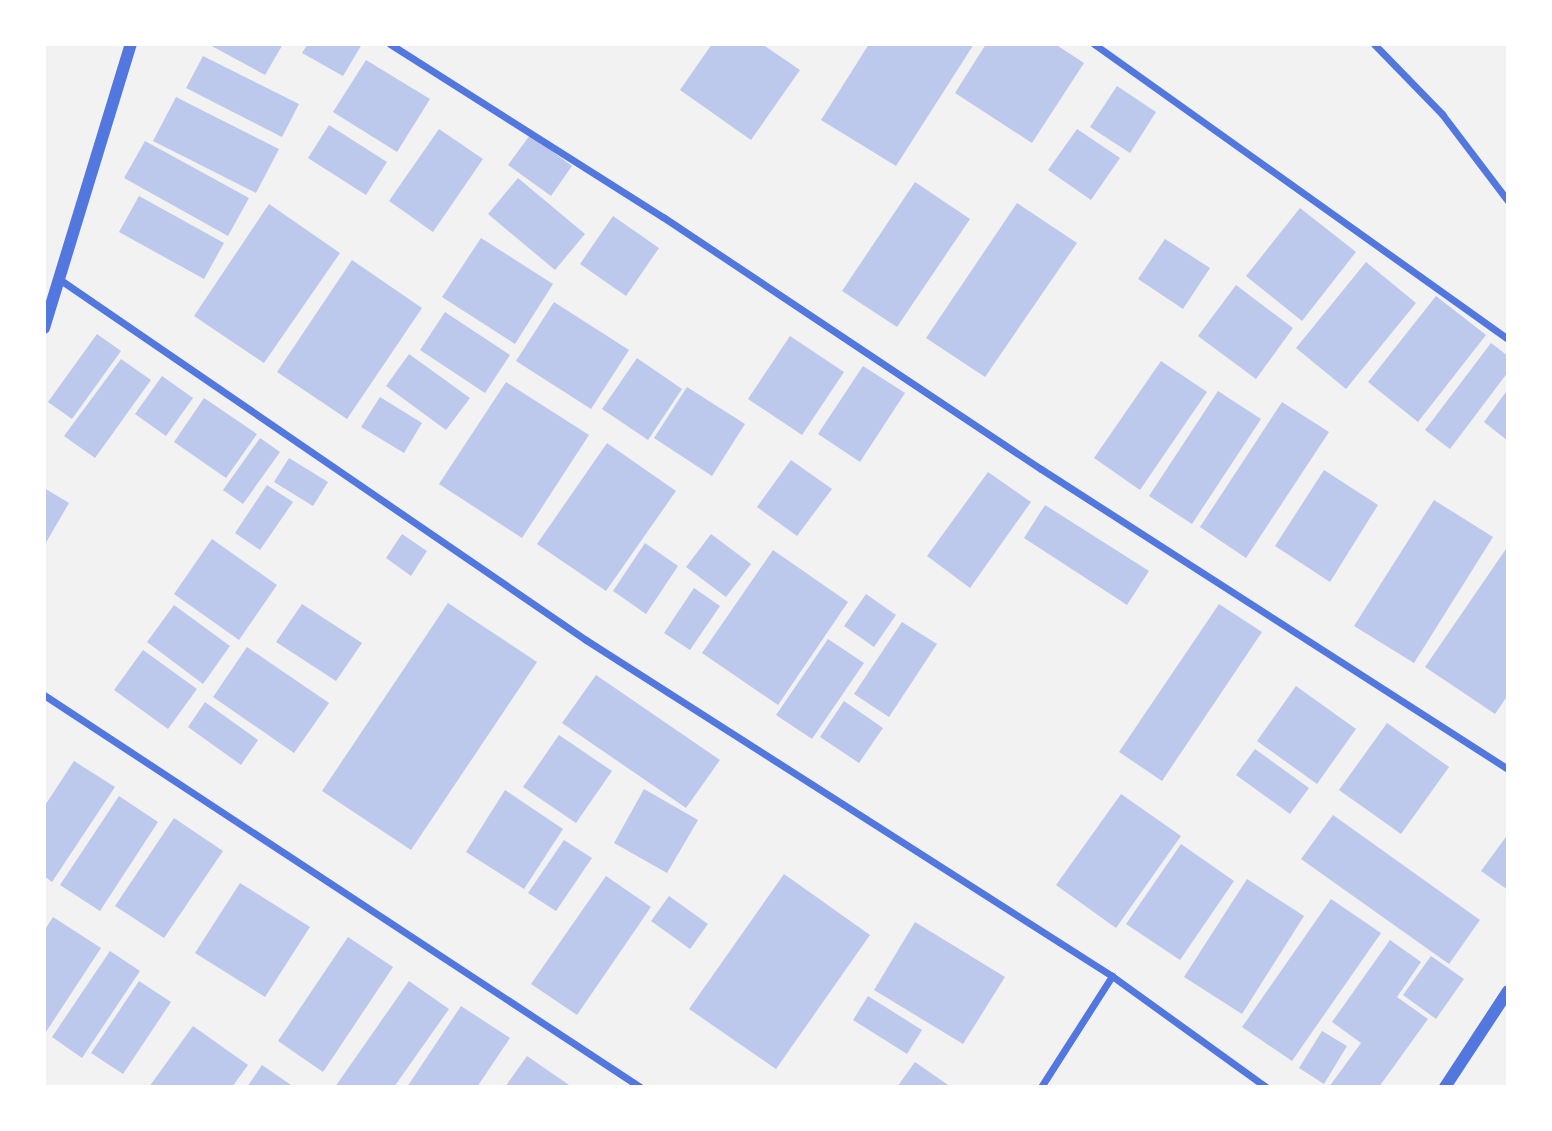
<!DOCTYPE html>
<html>
<head>
<meta charset="utf-8">
<style>
  body { margin:0 }
  #map { position:relative; width:1552px; height:1131px; overflow:hidden; background:#f2f2f2; font-family:"DejaVu Sans",sans-serif }
  div>[style] { position:absolute }
  .building>* { inset:0; background:#bdc9ec }
  .minor>* { height:7px; margin:-3.5px; padding:0 3.5px; transform-origin:3.5px; border-radius:3.5px; background:#5277de }
  .tertiary>* { height:12px; margin:-6px; padding:0 6px; transform-origin:6px; border-radius:6px; background:#5277de }
  span { translate:-50% -50%; white-space:nowrap; text-align:center; line-height:1.15; -webkit-text-stroke:5px #fff; paint-order:stroke }
  .frame { position:absolute; inset:0; border:46px solid #fff; pointer-events:none }
</style>
</head>
<body>
<div id="map">
  <div class="building">
    <i style="clip-path:polygon(208px 44px,283px 44px,265px 75px)"></i>
    <i style="clip-path:polygon(308px 44px,362px 44px,343px 76px,302px 53px)"></i>
    <i style="clip-path:polygon(712px 44px,762px 44px,800px 70px,751px 140px,680px 90px)"></i>
    <i style="clip-path:polygon(869px 44px,974px 44px,896px 166px,821px 120px)"></i>
    <i style="clip-path:polygon(986px 44px,1055px 44px,1084px 63px,1032px 143px,955px 93px)"></i>
    <i style="clip-path:polygon(203px 56px,299px 104px,282px 137px,186px 88px)"></i>
    <i style="clip-path:polygon(366px 60px,430px 99px,397px 152px,333px 112px)"></i>
    <i style="clip-path:polygon(1117px 86px,1156px 112px,1130px 153px,1090px 127px)"></i>
    <i style="clip-path:polygon(176px 97px,279px 149px,256px 193px,153px 141px)"></i>
    <i style="clip-path:polygon(329px 125px,387px 162px,366px 195px,308px 158px)"></i>
    <i style="clip-path:polygon(439px 129px,483px 159px,433px 232px,389px 201px)"></i>
    <i style="clip-path:polygon(1077px 129px,1120px 158px,1091px 200px,1048px 170px)"></i>
    <i style="clip-path:polygon(530px 135px,572px 166px,551px 196px,508px 165px)"></i>
    <i style="clip-path:polygon(145px 141px,249px 198px,228px 236px,124px 178px)"></i>
    <i style="clip-path:polygon(518px 178px,585px 234px,555px 270px,488px 214px)"></i>
    <i style="clip-path:polygon(915px 182px,970px 219px,897px 327px,842px 291px)"></i>
    <i style="clip-path:polygon(139px 196px,224px 243px,204px 279px,119px 232px)"></i>
    <i style="clip-path:polygon(1017px 203px,1077px 243px,985px 377px,926px 338px)"></i>
    <i style="clip-path:polygon(269px 204px,340px 253px,264px 363px,194px 316px)"></i>
    <i style="clip-path:polygon(1300px 208px,1356px 252px,1302px 321px,1246px 276px)"></i>
    <i style="clip-path:polygon(613px 216px,659px 248px,626px 296px,580px 264px)"></i>
    <i style="clip-path:polygon(481px 238px,553px 284px,515px 344px,442px 297px)"></i>
    <i style="clip-path:polygon(1165px 239px,1210px 268px,1183px 309px,1138px 279px)"></i>
    <i style="clip-path:polygon(352px 260px,422px 308px,347px 419px,277px 372px)"></i>
    <i style="clip-path:polygon(1366px 262px,1416px 303px,1346px 389px,1296px 348px)"></i>
    <i style="clip-path:polygon(1236px 285px,1293px 328px,1256px 379px,1198px 336px)"></i>
    <i style="clip-path:polygon(1436px 296px,1486px 335px,1418px 422px,1368px 382px)"></i>
    <i style="clip-path:polygon(554px 302px,629px 350px,591px 409px,516px 361px)"></i>
    <i style="clip-path:polygon(445px 312px,510px 355px,485px 393px,420px 350px)"></i>
    <i style="clip-path:polygon(97px 334px,121px 351px,72px 419px,48px 402px)"></i>
    <i style="clip-path:polygon(790px 336px,844px 372px,802px 435px,748px 399px)"></i>
    <i style="clip-path:polygon(1491px 343px,1508px 356px,1508px 372px,1450px 449px,1425px 430px)"></i>
    <i style="clip-path:polygon(409px 354px,470px 398px,446px 430px,386px 386px)"></i>
    <i style="clip-path:polygon(637px 358px,682px 389px,648px 440px,602px 409px)"></i>
    <i style="clip-path:polygon(121px 359px,151px 380px,95px 458px,64px 436px)"></i>
    <i style="clip-path:polygon(1161px 361px,1207px 392px,1140px 490px,1094px 458px)"></i>
    <i style="clip-path:polygon(863px 366px,905px 393px,860px 462px,818px 434px)"></i>
    <i style="clip-path:polygon(162px 376px,193px 398px,166px 436px,135px 414px)"></i>
    <i style="clip-path:polygon(506px 382px,589px 435px,522px 538px,439px 484px)"></i>
    <i style="clip-path:polygon(687px 387px,745px 424px,712px 476px,654px 438px)"></i>
    <i style="clip-path:polygon(1508px 389px,1508px 441px,1484px 422px)"></i>
    <i style="clip-path:polygon(1218px 391px,1261px 419px,1192px 524px,1149px 496px)"></i>
    <i style="clip-path:polygon(380px 397px,422px 423px,404px 453px,361px 427px)"></i>
    <i style="clip-path:polygon(204px 398px,257px 434px,226px 478px,174px 442px)"></i>
    <i style="clip-path:polygon(1282px 402px,1329px 432px,1246px 558px,1200px 527px)"></i>
    <i style="clip-path:polygon(260px 438px,280px 452px,243px 504px,223px 490px)"></i>
    <i style="clip-path:polygon(607px 443px,676px 491px,606px 591px,537px 544px)"></i>
    <i style="clip-path:polygon(289px 458px,328px 482px,313px 506px,274px 482px)"></i>
    <i style="clip-path:polygon(791px 460px,832px 489px,797px 536px,757px 507px)"></i>
    <i style="clip-path:polygon(1324px 470px,1378px 505px,1330px 582px,1275px 546px)"></i>
    <i style="clip-path:polygon(988px 472px,1031px 502px,970px 588px,927px 556px)"></i>
    <i style="clip-path:polygon(267px 485px,293px 502px,260px 550px,235px 533px)"></i>
    <i style="clip-path:polygon(44px 488px,69px 503px,44px 546px)"></i>
    <i style="clip-path:polygon(1434px 500px,1493px 537px,1414px 663px,1354px 626px)"></i>
    <i style="clip-path:polygon(1045px 505px,1149px 571px,1127px 605px,1024px 538px)"></i>
    <i style="clip-path:polygon(402px 534px,427px 551px,411px 576px,386px 558px)"></i>
    <i style="clip-path:polygon(711px 534px,751px 564px,726px 597px,686px 567px)"></i>
    <i style="clip-path:polygon(212px 539px,277px 585px,239px 640px,174px 594px)"></i>
    <i style="clip-path:polygon(645px 543px,678px 566px,646px 614px,613px 591px)"></i>
    <i style="clip-path:polygon(1508px 546px,1508px 695px,1495px 714px,1425px 667px)"></i>
    <i style="clip-path:polygon(773px 550px,848px 602px,778px 705px,702px 653px)"></i>
    <i style="clip-path:polygon(694px 588px,720px 606px,690px 650px,664px 633px)"></i>
    <i style="clip-path:polygon(866px 594px,896px 615px,874px 647px,844px 626px)"></i>
    <i style="clip-path:polygon(448px 603px,537px 662px,411px 850px,322px 791px)"></i>
    <i style="clip-path:polygon(302px 604px,362px 643px,336px 681px,276px 642px)"></i>
    <i style="clip-path:polygon(1219px 604px,1262px 632px,1162px 781px,1119px 752px)"></i>
    <i style="clip-path:polygon(174px 605px,230px 646px,203px 684px,147px 642px)"></i>
    <i style="clip-path:polygon(902px 622px,937px 644px,889px 717px,854px 694px)"></i>
    <i style="clip-path:polygon(828px 639px,864px 663px,812px 739px,776px 715px)"></i>
    <i style="clip-path:polygon(247px 647px,329px 703px,294px 753px,213px 697px)"></i>
    <i style="clip-path:polygon(143px 650px,197px 689px,168px 729px,114px 690px)"></i>
    <i style="clip-path:polygon(596px 675px,720px 760px,686px 808px,562px 723px)"></i>
    <i style="clip-path:polygon(1296px 686px,1356px 729px,1317px 784px,1257px 741px)"></i>
    <i style="clip-path:polygon(844px 701px,883px 728px,859px 763px,820px 737px)"></i>
    <i style="clip-path:polygon(205px 702px,258px 740px,241px 765px,188px 727px)"></i>
    <i style="clip-path:polygon(1387px 723px,1449px 767px,1401px 834px,1339px 790px)"></i>
    <i style="clip-path:polygon(559px 735px,612px 771px,576px 823px,523px 787px)"></i>
    <i style="clip-path:polygon(1255px 749px,1309px 788px,1290px 814px,1236px 775px)"></i>
    <i style="clip-path:polygon(74px 761px,115px 787px,52px 882px,44px 876px,44px 807px)"></i>
    <i style="clip-path:polygon(644px 789px,698px 820px,667px 873px,614px 843px)"></i>
    <i style="clip-path:polygon(505px 790px,563px 829px,524px 889px,466px 852px)"></i>
    <i style="clip-path:polygon(1121px 794px,1181px 836px,1116px 928px,1056px 885px)"></i>
    <i style="clip-path:polygon(119px 796px,158px 822px,100px 911px,60px 885px)"></i>
    <i style="clip-path:polygon(1333px 815px,1480px 920px,1449px 964px,1301px 859px)"></i>
    <i style="clip-path:polygon(174px 818px,223px 851px,164px 938px,115px 906px)"></i>
    <i style="clip-path:polygon(1508px 834px,1508px 890px,1481px 871px)"></i>
    <i style="clip-path:polygon(564px 840px,592px 858px,556px 911px,528px 893px)"></i>
    <i style="clip-path:polygon(1181px 844px,1234px 881px,1180px 960px,1126px 924px)"></i>
    <i style="clip-path:polygon(784px 874px,870px 935px,776px 1069px,689px 1009px)"></i>
    <i style="clip-path:polygon(606px 876px,651px 907px,577px 1015px,531px 984px)"></i>
    <i style="clip-path:polygon(1247px 879px,1304px 916px,1242px 1014px,1184px 977px)"></i>
    <i style="clip-path:polygon(240px 883px,310px 927px,265px 997px,195px 953px)"></i>
    <i style="clip-path:polygon(669px 896px,708px 924px,690px 949px,651px 921px)"></i>
    <i style="clip-path:polygon(1331px 899px,1381px 933px,1292px 1061px,1242px 1027px)"></i>
    <i style="clip-path:polygon(53px 917px,101px 948px,44px 1035px,44px 931px)"></i>
    <i style="clip-path:polygon(915px 922px,1005px 977px,963px 1044px,874px 990px)"></i>
    <i style="clip-path:polygon(348px 937px,393px 967px,323px 1072px,278px 1041px)"></i>
    <i style="clip-path:polygon(1390px 940px,1421px 962px,1397px 997px,1428px 1019px,1379px 1087px,1329px 1087px,1361px 1043px,1332px 1022px)"></i>
    <i style="clip-path:polygon(110px 951px,140px 971px,82px 1058px,52px 1037px)"></i>
    <i style="clip-path:polygon(1431px 956px,1464px 979px,1436px 1019px,1403px 995px)"></i>
    <i style="clip-path:polygon(139px 981px,171px 1002px,123px 1074px,91px 1053px)"></i>
    <i style="clip-path:polygon(409px 981px,449px 1009px,394px 1087px,335px 1087px)"></i>
    <i style="clip-path:polygon(868px 996px,922px 1030px,907px 1054px,853px 1020px)"></i>
    <i style="clip-path:polygon(461px 1006px,510px 1038px,477px 1087px,407px 1087px)"></i>
    <i style="clip-path:polygon(193px 1026px,248px 1065px,232px 1087px,149px 1087px)"></i>
    <i style="clip-path:polygon(1322px 1031px,1347px 1046px,1324px 1084px,1299px 1068px)"></i>
    <i style="clip-path:polygon(527px 1056px,572px 1087px,505px 1087px)"></i>
    <i style="clip-path:polygon(915px 1062px,951px 1087px,897px 1087px)"></i>
    <i style="clip-path:polygon(262px 1065px,294px 1087px,247px 1087px)"></i>
  </div>
  <div class="minor">
    <i style="left:390px;top:44px;width:323px;rotate:32.4deg"></i>
    <i style="left:663px;top:217px;width:454px;rotate:33.7deg"></i>
    <i style="left:1041px;top:469px;width:555px;rotate:32.72deg"></i>
    <i style="left:1094px;top:44px;width:508px;rotate:35.47deg"></i>
    <i style="left:1374px;top:44px;width:98px;rotate:45.8deg"></i>
    <i style="left:1442px;top:114px;width:109px;rotate:52.8deg"></i>
    <i style="left:59px;top:279px;width:639px;rotate:34.41deg"></i>
    <i style="left:586px;top:640px;width:624px;rotate:32.57deg"></i>
    <i style="left:1112px;top:976px;width:190px;rotate:35.8deg"></i>
    <i style="left:44px;top:695px;width:713px;rotate:33.33deg"></i>
    <i style="left:1041px;top:1087px;width:132px;rotate:-57.4deg"></i>
  </div>
  <div class="tertiary">
    <i style="left:44px;top:328px;width:297px;rotate:-73deg"></i>
    <i style="left:1445px;top:1087px;width:115px;rotate:-56.7deg"></i>
  </div>
  <div class="frame"></div>
</div>
</body>
</html>
